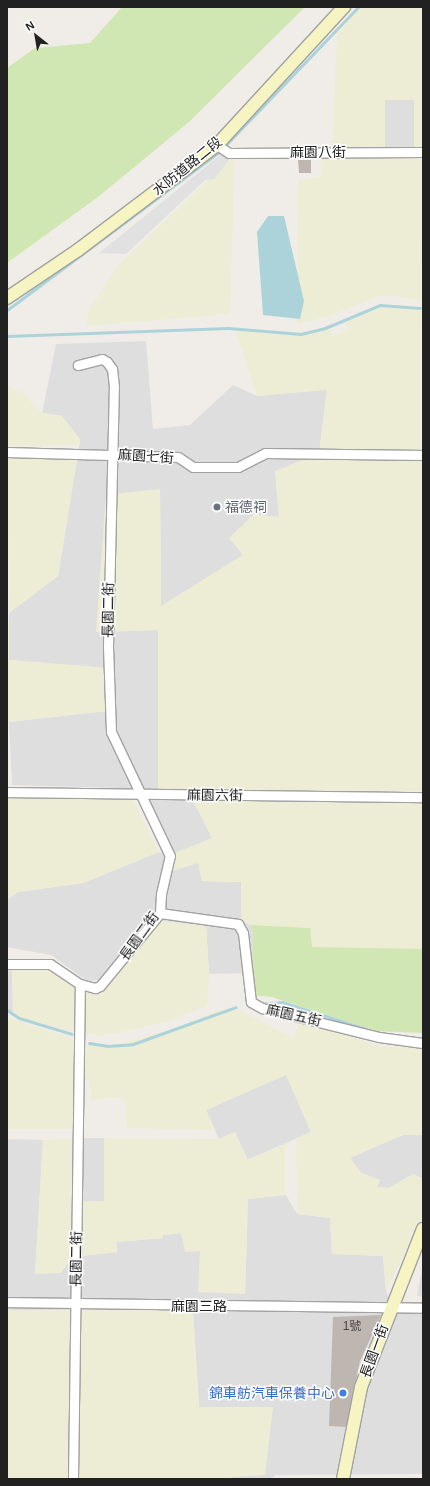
<!DOCTYPE html>
<html>
<head>
<meta charset="utf-8">
<style>
  body { margin:0 }
  #map { position:relative; width:430px; height:1486px; overflow:hidden; background:#f0ede8; font-family:Helvetica,"Noto Sans TC",sans-serif }
  div>[style] { position:absolute }
  .residential>* { inset:0; background:#dfdede }
  .farmland>* { inset:0; background:#ededd6 }
  .grass>* { inset:0; background:#d0e6b3 }
  .parking>* { inset:0; background:#e1e1e1 }
  .water>* { inset:0; background:#add3da }
  .stream>* { height:3px; margin:-1.5px; padding:0 1.5px; transform-origin:1.5px; border-radius:1.5px; background:#add3da }
  .building>* { inset:0; background:#beb6b1 }
  .roads { filter:drop-shadow(1px 0 #a2a2a2) drop-shadow(-1px 0 #a2a2a2) drop-shadow(0 1px #a2a2a2) drop-shadow(0 -1px #a2a2a2) }
  .street>* { height:9px; margin:-4.5px; padding:0 4.5px; transform-origin:4.5px; border-radius:4.5px; background:#fff }
  .secondary>* { height:12px; margin:-6px; padding:0 6px; transform-origin:6px; border-radius:6px; background:#f5f4c2 }
  .dots>* { width:11px; height:11px; translate:-50% -50%; box-sizing:border-box; border:2px solid #fff; border-radius:50% }
  span { translate:-50% -50%; white-space:nowrap; text-align:center; line-height:1.15; -webkit-text-stroke:3px #fff; paint-order:stroke }
  .number-label { font-size:12px; color:#484645 }
  .number-label span { -webkit-text-stroke-width:0 }
  .street-label { font-size:14px; color:#212121 }
  .worship-label { font-size:14px; color:#5b616d }
  .left { translate:0 -50%; text-align:left }
  .shop-label { font-size:14px; color:#366cbe }
  .right { translate:-100% -50%; text-align:right }
  .frame { position:absolute; inset:0; border:8px solid #212121; pointer-events:none }
  .north { position:absolute; left:16px; top:16px; width:40px; height:40px; -webkit-text-stroke:3px #fff; paint-order:stroke; rotate:329deg; font-size:11px; font-weight:700; line-height:16px; text-align:center; color:#212121 }
  .north::after { content:''; display:block; margin:auto; width:14px; height:18px; background:#212121; clip-path:polygon(50% 0,100% 100%,50% 72%,0 100%) }
</style>
</head>
<body>
<div id="map">
  <div class="residential">
    <i style="clip-path:polygon(385px 100px,414px 100px,414px 148px,385px 148px)"></i>
    <i style="clip-path:polygon(146px 341px,153px 429px,190px 425px,233px 385px,257px 396px,327px 389px,319px 454px,275px 471px,279px 517px,243px 555px,161px 607px,160px 489px,97px 632px,158px 630px,158px 789px,12px 785px,9px 722px,107px 711px,107px 668px,9px 660px,9px 613px,58px 576px,80px 440px,62px 416px,42px 413px,56px 344px)"></i>
    <i style="clip-path:polygon(190px 794px,212px 838px,175px 854px,144px 797px)"></i>
    <i style="clip-path:polygon(159px 852px,199px 863px,202px 881px,242px 882px,241px 920px,250px 925px,253px 934px,252px 973px,209px 974px,206px 926px,153px 920px,101px 980px,87px 981px,51px 955px,7px 947px,8px 899px,18px 892px,83px 883px)"></i>
    <i style="clip-path:polygon(7px 965px,12px 966px,13px 1016px,7px 1012px)"></i>
    <i style="clip-path:polygon(7px 1017px,8px 1018px,9px 1081px,7px 1081px)"></i>
    <i style="clip-path:polygon(286px 1074px,311px 1132px,247px 1160px,235px 1132px,219px 1139px,206px 1110px)"></i>
    <i style="clip-path:polygon(403px 1135px,423px 1135px,423px 1179px,413px 1174px,389px 1188px,377px 1187px,380px 1180px,361px 1173px,350px 1157px)"></i>
    <i style="clip-path:polygon(77px 1138px,104px 1138px,104px 1201px,77px 1202px)"></i>
    <i style="clip-path:polygon(7px 1139px,43px 1140px,35px 1274px,72px 1257px,117px 1252px,116px 1242px,163px 1238px,162px 1235px,181px 1233px,245px 1294px,248px 1199px,286px 1195px,297px 1214px,330px 1218px,332px 1254px,383px 1256px,386px 1291px,396px 1313px,423px 1313px,423px 1474px,275px 1475px,272px 1479px,230px 1479px,273px 1408px,199px 1407px,193px 1311px,7px 1310px)"></i>
    <i style="clip-path:polygon(423px 1263px,423px 1296px,417px 1296px)"></i>
  </div>
  <div class="farmland">
    <i style="clip-path:polygon(358px 7px,423px 7px,423px 148px,414px 148px,414px 100px,385px 100px,385px 148px,332px 148px,337px 32px)"></i>
    <i style="clip-path:polygon(235px 155px,230px 314px,87px 326px,88px 312px,119px 264px)"></i>
    <i style="clip-path:polygon(320px 155px,418px 156px,423px 163px,421px 301px,395px 296px,379px 296px,327px 317px,297px 324px,298px 180px,321px 177px)"></i>
    <i style="clip-path:polygon(398px 304px,421px 311px,420px 458px,423px 459px,423px 791px,158px 789px,158px 630px,96px 632px,106px 495px,160px 489px,161px 606px,243px 555px,229px 538px,254px 514px,279px 517px,275px 471px,319px 454px,327px 390px,257px 396px,234px 326px,285px 335px,328px 327px,333px 336px,348px 330px,346px 320px,384px 306px)"></i>
    <i style="clip-path:polygon(7px 386px,23px 393px,42px 413px,62px 416px,80px 439px,80px 445px,7px 446px)"></i>
    <i style="clip-path:polygon(7px 453px,78px 454px,58px 576px,9px 613px)"></i>
    <i style="clip-path:polygon(7px 620px,9px 620px,9px 660px,107px 668px,107px 711px,7px 722px)"></i>
    <i style="clip-path:polygon(7px 794px,130px 794px,159px 852px,83px 883px,18px 892px,8px 899px)"></i>
    <i style="clip-path:polygon(190px 794px,423px 799px,423px 949px,312px 947px,309px 928px,250px 925px,241px 920px,241px 882px,202px 881px,198px 863px,166px 873px,167px 856px,212px 838px)"></i>
    <i style="clip-path:polygon(153px 920px,206px 926px,209px 974px,207px 1006px,166px 1022px,109px 1035px,94px 1036px,82px 1032px,81px 991px,85px 987px,99px 988px,150px 934px)"></i>
    <i style="clip-path:polygon(12px 966px,49px 967px,75px 985px,75px 1032px,13px 1016px)"></i>
    <i style="clip-path:polygon(218px 1010px,239px 1010px,293px 1038px,303px 1017px,373px 1045px,423px 1048px,423px 1135px,403px 1135px,350px 1158px,361px 1173px,380px 1180px,377px 1187px,389px 1188px,413px 1174px,423px 1179px,423px 1214px,386px 1291px,383px 1256px,332px 1254px,330px 1218px,297px 1214px,296px 1139px,311px 1132px,286px 1075px,206px 1110px,215px 1130px,127px 1128px,124px 1097px,91px 1100px,89px 1080px,80px 1081px,81px 1044px,107px 1047px,177px 1028px)"></i>
    <i style="clip-path:polygon(8px 1018px,76px 1040px,73px 1129px,7px 1129px)"></i>
    <i style="clip-path:polygon(235px 1132px,248px 1160px,285px 1144px,286px 1195px,248px 1199px,245px 1294px,198px 1292px,200px 1251px,185px 1252px,181px 1233px,163px 1235px,163px 1238px,116px 1242px,117px 1252px,72px 1257px,61px 1273px,35px 1274px,43px 1140px,77px 1138px,77px 1202px,104px 1201px,104px 1138px,219px 1139px)"></i>
    <i style="clip-path:polygon(7px 1310px,71px 1310px,68px 1479px,7px 1479px)"></i>
    <i style="clip-path:polygon(81px 1310px,193px 1310px,199px 1407px,273px 1407px,265px 1475px,230px 1477px,230px 1479px,77px 1479px)"></i>
  </div>
  <div class="grass">
    <i style="clip-path:polygon(122px 7px,305px 7px,189px 122px,98px 197px,7px 263px,7px 68px,35px 48px,90px 43px)"></i>
    <i style="clip-path:polygon(250px 925px,310px 928px,312px 947px,423px 949px,423px 1033px,376px 1031px,272px 997px,251px 995px,253px 934px)"></i>
  </div>
  <div class="parking">
    <i style="clip-path:polygon(224px 152px,233px 155px,214px 179px,205px 180px,126px 254px,99px 253px)"></i>
  </div>
  <div class="water">
    <i style="clip-path:polygon(268px 216px,284px 216px,304px 301px,300px 319px,263px 315px,257px 232px)"></i>
  </div>
  <div class="stream">
    <i style="left:7px;top:310px;width:263px;rotate:-36.7deg"></i>
    <i style="left:218px;top:153px;width:202px;rotate:-46.2deg"></i>
    <i style="left:7px;top:336px;width:221px;rotate:-2.1deg"></i>
    <i style="left:228px;top:328px;width:73px;rotate:4.7deg"></i>
    <i style="left:301px;top:334px;width:25px;rotate:-14deg"></i>
    <i style="left:325px;top:328px;width:60px;rotate:-22.7deg"></i>
    <i style="left:380px;top:305px;width:40px;rotate:4.3deg"></i>
    <i style="left:260px;top:1004px;width:22px;rotate:-5deg"></i>
    <i style="left:282px;top:1002px;width:88px;rotate:17.8deg"></i>
    <i style="left:7px;top:1010px;width:14px;rotate:34deg"></i>
    <i style="left:19px;top:1018px;width:55px;rotate:16.8deg"></i>
    <i style="left:89px;top:1043px;width:18px;rotate:9deg"></i>
    <i style="left:107px;top:1046px;width:26px;rotate:-4deg"></i>
    <i style="left:133px;top:1044px;width:109px;rotate:-19.8deg"></i>
  </div>
  <div class="building">
    <i style="clip-path:polygon(298px 160px,311px 160px,311px 173px,299px 173px)"></i>
    <i style="clip-path:polygon(381px 1315px,360px 1361px,346px 1427px,329px 1426px,333px 1317px)"></i>
  </div>
  <div class="roads">
    <div class="street">
      <i style="left:217px;top:145px;width:14px;rotate:34deg"></i>
      <i style="left:229px;top:153px;width:194px;rotate:-0.3deg"></i>
      <i style="left:7px;top:452px;width:171px;rotate:1.7deg"></i>
      <i style="left:178px;top:457px;width:18px;rotate:34deg"></i>
      <i style="left:193px;top:467px;width:45px"></i>
      <i style="left:238px;top:467px;width:30px;rotate:-27deg"></i>
      <i style="left:265px;top:453px;width:158px;rotate:0.7deg"></i>
      <i style="left:7px;top:792px;width:416px;rotate:0.7deg"></i>
      <i style="left:160px;top:913px;width:79px;rotate:8deg"></i>
      <i style="left:238px;top:924px;width:10px;rotate:61deg"></i>
      <i style="left:243px;top:933px;width:69px;rotate:83.4deg"></i>
      <i style="left:251px;top:1002px;width:13px;rotate:29deg"></i>
      <i style="left:262px;top:1008px;width:121px;rotate:13.9deg"></i>
      <i style="left:379px;top:1037px;width:44px;rotate:7.8deg"></i>
      <i style="left:7px;top:964px;width:43px"></i>
      <i style="left:50px;top:964px;width:36px;rotate:34deg"></i>
      <i style="left:80px;top:984px;width:16px;rotate:15deg"></i>
      <i style="left:95px;top:988px;width:5px;rotate:-22deg"></i>
      <i style="left:100px;top:986px;width:94px;rotate:-50.6deg"></i>
      <i style="left:160px;top:913px;width:19px;rotate:-87deg"></i>
      <i style="left:161px;top:894px;width:39px;rotate:-77deg"></i>
      <i style="left:170px;top:856px;width:137px;rotate:-115.4deg"></i>
      <i style="left:111px;top:732px;width:85px;rotate:-92deg"></i>
      <i style="left:108px;top:647px;width:260px;rotate:-88.7deg"></i>
      <i style="left:114px;top:387px;width:18px;rotate:-96deg"></i>
      <i style="left:112px;top:369px;width:9px;rotate:-126deg"></i>
      <i style="left:107px;top:362px;width:6px;rotate:-149deg"></i>
      <i style="left:102px;top:359px;width:25px;rotate:166deg"></i>
      <i style="left:7px;top:1302px;width:416px;rotate:0.8deg"></i>
      <i style="left:73px;top:1479px;width:495px;rotate:-89.2deg"></i>
    </div>
    <div class="secondary">
      <i style="left:7px;top:298px;width:86px;rotate:-34.1deg"></i>
      <i style="left:78px;top:250px;width:174px;rotate:-37.1deg"></i>
      <i style="left:217px;top:145px;width:188px;rotate:-47.4deg"></i>
      <i style="left:343px;top:1479px;width:94px;rotate:-78.9deg"></i>
      <i style="left:361px;top:1387px;width:170px;rotate:-68.6deg"></i>
    </div>
  </div>
  <div class="dots">
    <i style="left:217px;top:507px;background:#6b7280"></i>
    <i style="left:343px;top:1393px;background:#3f7fe0"></i>
  </div>
  <div class="number-label">
    <span style="left:352px;top:1327px">1號</span>
  </div>
  <div class="street-label">
    <span style="left:318px;top:152px">麻園八街</span>
    <span style="left:187px;top:166px;rotate:-39deg">水防道路二段</span>
    <span style="left:146px;top:456px;rotate:4deg">麻園七街</span>
    <span style="left:108px;top:610px;rotate:-89deg">長園二街</span>
    <span style="left:215px;top:795px;rotate:1deg">麻園六街</span>
    <span style="left:139px;top:936px;rotate:-54deg">長園二街</span>
    <span style="left:294px;top:1015px;rotate:13deg">麻園五街</span>
    <span style="left:76px;top:1259px;rotate:-89deg">長園二街</span>
    <span style="left:199px;top:1306px">麻園三路</span>
    <span style="left:374px;top:1351px;rotate:-70deg">長園一街</span>
  </div>
  <div class="worship-label">
    <span class="left" style="left:225px;top:507px">福德祠</span>
  </div>
  <div class="shop-label">
    <span class="right" style="left:335px;top:1393px">錦車舫汽車保養中心</span>
  </div>
  <div class="frame"></div>
  <div class="north">N</div>
</div>
</body>
</html>
